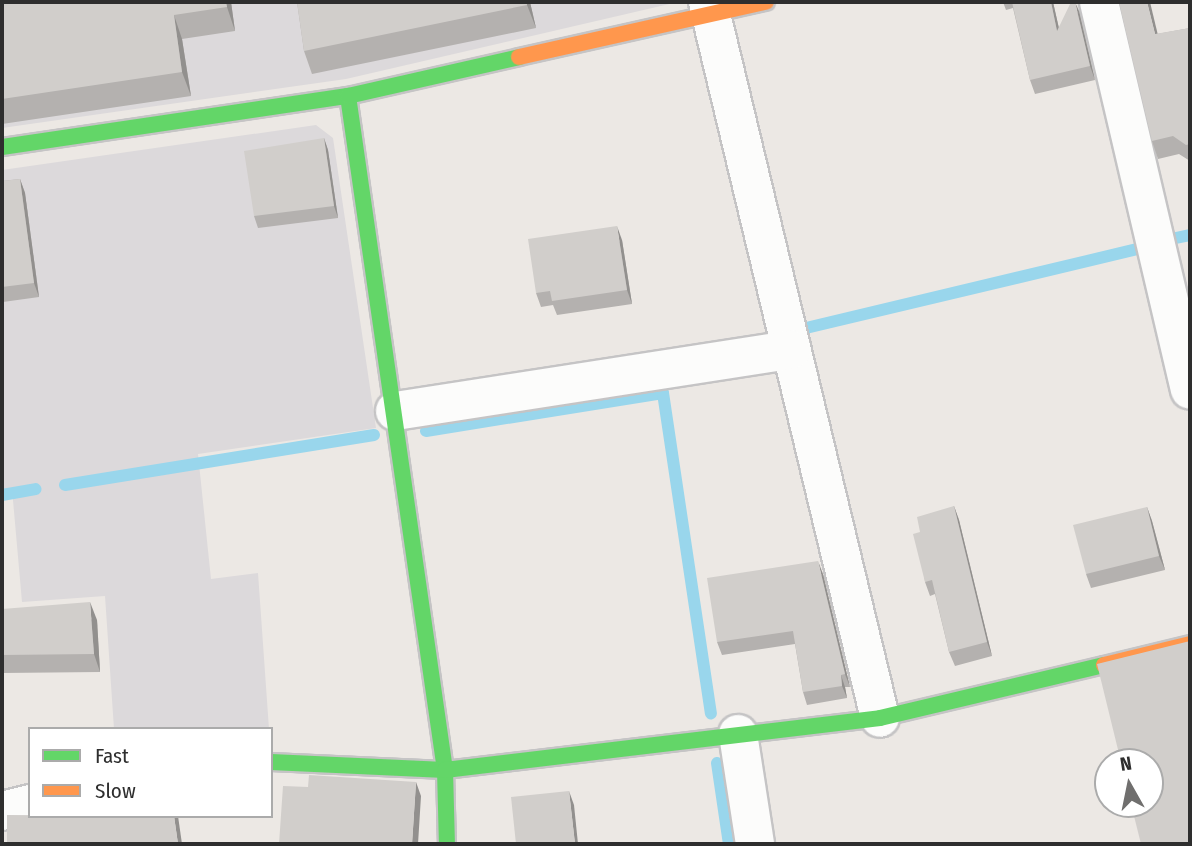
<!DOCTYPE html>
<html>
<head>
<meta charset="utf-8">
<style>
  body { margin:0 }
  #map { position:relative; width:1192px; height:846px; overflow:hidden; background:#ece8e4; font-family:"Fira Sans Condensed",sans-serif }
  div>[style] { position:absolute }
  .industrial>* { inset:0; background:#dcd9db }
  .stream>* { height:12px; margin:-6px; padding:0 6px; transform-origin:6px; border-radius:6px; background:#99d6ec }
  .roads { filter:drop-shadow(2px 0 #c5c4c5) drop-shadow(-2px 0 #c5c4c5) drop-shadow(0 2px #c5c4c5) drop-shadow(0 -2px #c5c4c5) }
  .street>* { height:38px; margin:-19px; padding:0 19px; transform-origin:19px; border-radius:19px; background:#fcfcfb }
  .fast>* { height:16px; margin:-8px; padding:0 8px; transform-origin:8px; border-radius:8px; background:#63d668 }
  .slow>* { height:16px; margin:-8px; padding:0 8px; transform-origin:8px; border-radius:8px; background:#ff974d }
  .wall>* { inset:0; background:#b4b1af }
  .shaded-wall>* { inset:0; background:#92908e }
  .building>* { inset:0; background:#d1cecb }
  span { translate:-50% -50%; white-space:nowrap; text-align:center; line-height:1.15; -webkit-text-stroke:7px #fff; paint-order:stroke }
  .frame { position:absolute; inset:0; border:4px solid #2e2e2e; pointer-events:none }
  .legend { position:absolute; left:28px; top:727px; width:245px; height:91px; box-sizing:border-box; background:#fff; border:2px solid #ababab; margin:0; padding:9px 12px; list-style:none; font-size:21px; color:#2e2e2e }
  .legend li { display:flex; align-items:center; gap:14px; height:35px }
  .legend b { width:35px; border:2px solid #ababab }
  .north { position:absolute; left:1094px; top:748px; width:70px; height:70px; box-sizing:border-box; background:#fff; border:2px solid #ababab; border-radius:50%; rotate:351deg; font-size:19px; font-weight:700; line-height:28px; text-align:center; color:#2e2e2e }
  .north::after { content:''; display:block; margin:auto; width:24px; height:32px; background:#706f6e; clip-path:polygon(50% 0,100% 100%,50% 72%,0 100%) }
</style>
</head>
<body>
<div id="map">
  <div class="industrial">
    <i style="clip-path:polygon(2px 2px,678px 2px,346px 79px,2px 128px)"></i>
    <i style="clip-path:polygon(316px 125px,333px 138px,376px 428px,198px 454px,211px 579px,258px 573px,269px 729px,114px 729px,105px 596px,22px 602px,12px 489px,2px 490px,2px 170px)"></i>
  </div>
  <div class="stream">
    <i style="left:1171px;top:239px;width:19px;rotate:-12deg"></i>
    <i style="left:806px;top:328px;width:340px;rotate:-13.4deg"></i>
    <i style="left:426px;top:431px;width:240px;rotate:-9.1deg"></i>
    <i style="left:663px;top:393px;width:324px;rotate:81.5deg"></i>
    <i style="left:65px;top:485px;width:313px;rotate:-9.2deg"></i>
    <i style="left:2px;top:495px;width:34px;rotate:-10deg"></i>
    <i style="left:717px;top:763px;width:82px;rotate:81.6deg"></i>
  </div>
  <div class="roads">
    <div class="street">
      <i style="left:708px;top:2px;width:736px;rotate:76.49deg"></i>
      <i style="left:1099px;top:2px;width:398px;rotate:76.8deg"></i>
      <i style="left:395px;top:411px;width:401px;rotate:-8.8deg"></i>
      <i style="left:738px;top:734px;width:111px;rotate:81.2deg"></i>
      <i style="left:2px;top:811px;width:29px;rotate:-14deg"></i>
    </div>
    <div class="fast">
      <i style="left:348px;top:96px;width:681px;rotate:81.81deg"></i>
      <i style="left:445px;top:770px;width:74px;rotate:88.5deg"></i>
      <i style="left:2px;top:147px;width:350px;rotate:-8.4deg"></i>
      <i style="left:348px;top:96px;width:175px;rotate:-12.8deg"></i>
      <i style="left:271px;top:762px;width:174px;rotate:2.6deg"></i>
      <i style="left:445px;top:770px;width:438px;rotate:-6.8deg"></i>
      <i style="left:880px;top:718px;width:230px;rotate:-13.3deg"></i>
    </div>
    <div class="slow">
      <i style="left:519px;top:57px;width:253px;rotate:-12.6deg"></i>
      <i style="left:1104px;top:665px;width:89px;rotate:-13.7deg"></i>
    </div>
  </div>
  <div class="wall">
    <i style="clip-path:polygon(2px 2px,231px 2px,235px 31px,182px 39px,191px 96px,2px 124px)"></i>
    <i style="clip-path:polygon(297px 2px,530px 2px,536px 28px,312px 74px,304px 51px)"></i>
    <i style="clip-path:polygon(1003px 2px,1053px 2px,1059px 29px,1079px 11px,1095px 80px,1035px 94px,1030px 80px,1013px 8px,1006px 10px)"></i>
    <i style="clip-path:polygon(1190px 28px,1190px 161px,1179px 154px,1158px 159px,1152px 141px,1157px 34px)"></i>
    <i style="clip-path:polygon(324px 138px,328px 150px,338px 218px,258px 228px,254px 216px)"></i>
    <i style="clip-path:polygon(20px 179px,25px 193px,39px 297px,3px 302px,2px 298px,2px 181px)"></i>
    <i style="clip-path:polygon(622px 240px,632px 304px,557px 315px,553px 305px,541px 307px,536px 293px)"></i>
    <i style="clip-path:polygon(954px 506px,959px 520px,992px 656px,955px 666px,949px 652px,935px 594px,930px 596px,925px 582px,920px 532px)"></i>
    <i style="clip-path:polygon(1147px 507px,1152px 521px,1165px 570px,1091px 588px,1086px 574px)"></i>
    <i style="clip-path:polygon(823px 574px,850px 687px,845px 687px,847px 698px,807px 705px,803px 692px,795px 644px,722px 655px,717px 642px)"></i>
    <i style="clip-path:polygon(2px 609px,97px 620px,100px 672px,2px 673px)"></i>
  </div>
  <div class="shaded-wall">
    <i style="clip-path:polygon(226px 2px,231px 2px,235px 31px,227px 7px)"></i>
    <i style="clip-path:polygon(526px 2px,530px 2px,536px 28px,527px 5px)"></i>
    <i style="clip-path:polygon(1051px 2px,1053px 2px,1063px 46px,1057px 31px)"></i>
    <i style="clip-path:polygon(1075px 2px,1079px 11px,1095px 80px,1090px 66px)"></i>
    <i style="clip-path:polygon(1147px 2px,1150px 2px,1162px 52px,1155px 34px)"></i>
    <i style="clip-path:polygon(174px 15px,182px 39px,191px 96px,182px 72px)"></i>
    <i style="clip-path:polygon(324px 138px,328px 150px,338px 218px,334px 206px)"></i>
    <i style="clip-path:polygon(20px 179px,25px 193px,39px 297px,34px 283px)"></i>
    <i style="clip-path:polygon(617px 226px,622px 240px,632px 304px,627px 290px)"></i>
    <i style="clip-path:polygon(954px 506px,959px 520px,992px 656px,987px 642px)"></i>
    <i style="clip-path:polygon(1147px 507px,1152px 521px,1165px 570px,1159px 556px)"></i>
    <i style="clip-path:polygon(818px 561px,823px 574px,850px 687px,845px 674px)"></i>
    <i style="clip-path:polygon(90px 602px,97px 620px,100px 672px,94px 654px)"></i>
    <i style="clip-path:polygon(841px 675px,845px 687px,847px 698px,842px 686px)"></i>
    <i style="clip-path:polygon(416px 782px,421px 796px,418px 844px,412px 844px)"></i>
    <i style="clip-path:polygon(569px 791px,574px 805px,578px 844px,575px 844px)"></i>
    <i style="clip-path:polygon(174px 816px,178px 816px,182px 844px,178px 844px)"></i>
  </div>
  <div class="building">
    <i style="clip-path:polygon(2px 2px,226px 2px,227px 7px,174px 15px,182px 72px,2px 99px)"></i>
    <i style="clip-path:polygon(297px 2px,526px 2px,527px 5px,304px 51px)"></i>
    <i style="clip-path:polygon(1012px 2px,1051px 2px,1057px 31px,1071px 2px,1075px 2px,1090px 66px,1030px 80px)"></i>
    <i style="clip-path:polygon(1119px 2px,1147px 2px,1155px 34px,1190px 28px,1190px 144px,1186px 145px,1173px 136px,1152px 141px)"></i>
    <i style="clip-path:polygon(324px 138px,334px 206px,254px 216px,244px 151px)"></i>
    <i style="clip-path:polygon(20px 179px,34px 283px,2px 287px,2px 181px)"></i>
    <i style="clip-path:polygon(617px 226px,627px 290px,552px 301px,550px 291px,536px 293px,528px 239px)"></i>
    <i style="clip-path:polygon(954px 506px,987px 642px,949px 652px,932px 580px,925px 582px,913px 534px,920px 532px,917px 517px)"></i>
    <i style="clip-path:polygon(1147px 507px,1159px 556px,1086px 574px,1073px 525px)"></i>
    <i style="clip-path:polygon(818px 561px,845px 674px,841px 675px,842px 686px,803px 692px,793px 631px,717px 642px,707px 578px)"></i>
    <i style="clip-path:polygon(90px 602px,94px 654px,2px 655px,2px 609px)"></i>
    <i style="clip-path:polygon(1190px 641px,1190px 844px,1141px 844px,1131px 804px,1150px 804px,1150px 762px,1121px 762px,1097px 664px)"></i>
    <i style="clip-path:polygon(309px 775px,416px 782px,412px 844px,279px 844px,283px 786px,308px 787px)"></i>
    <i style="clip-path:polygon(569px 791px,575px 844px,516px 844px,511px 797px)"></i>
    <i style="clip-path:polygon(7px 815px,174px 816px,178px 844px,7px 844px)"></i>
  </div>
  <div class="frame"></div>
  <ul class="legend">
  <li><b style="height:9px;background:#63d668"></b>Fast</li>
  <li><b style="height:9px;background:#ff974d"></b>Slow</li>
  </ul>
  <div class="north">N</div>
</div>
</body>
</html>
